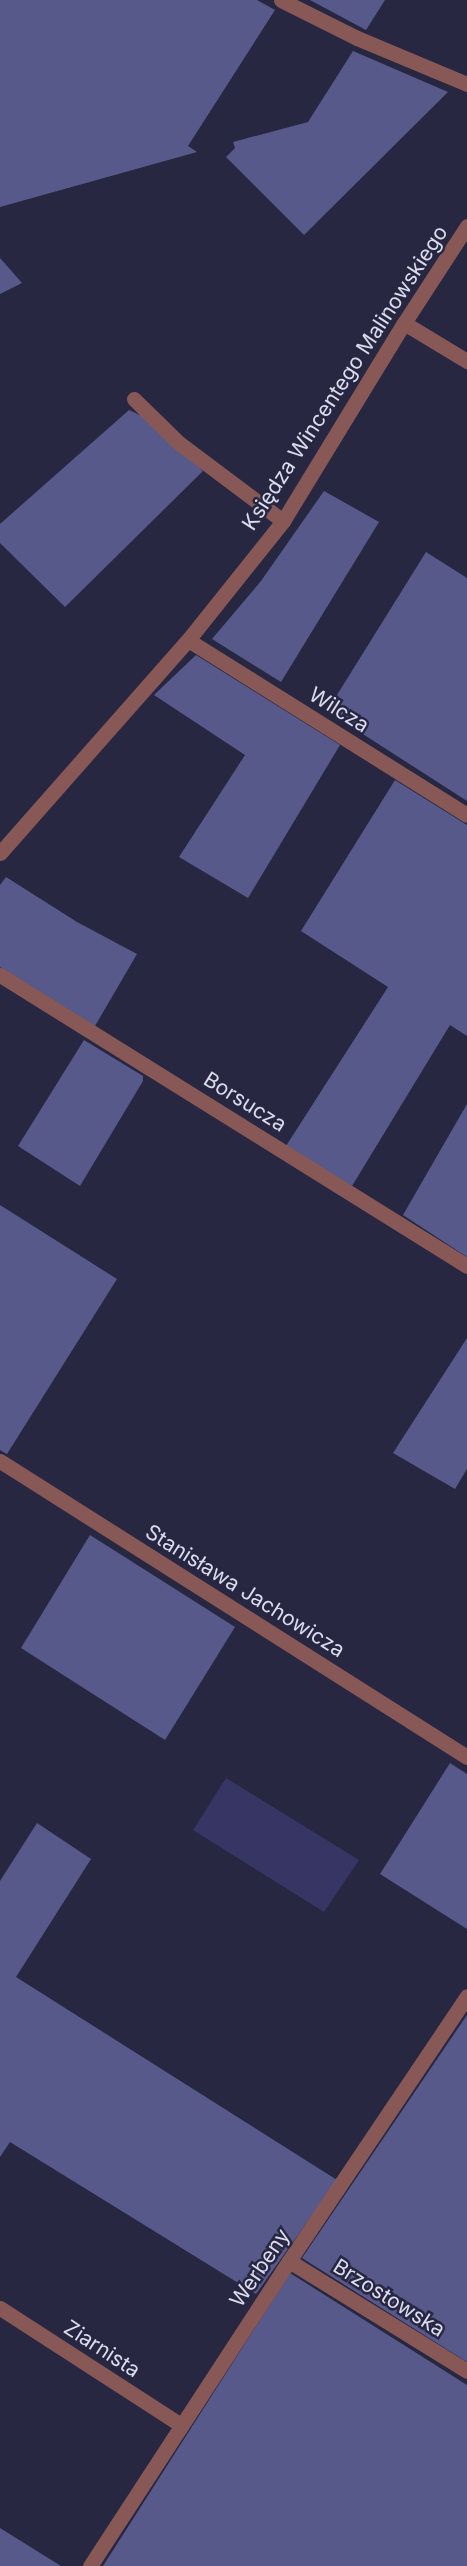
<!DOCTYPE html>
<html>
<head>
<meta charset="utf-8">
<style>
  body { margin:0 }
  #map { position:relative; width:467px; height:2566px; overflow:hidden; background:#272742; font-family:Inter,sans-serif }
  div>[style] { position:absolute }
  .green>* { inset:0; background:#363564 }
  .forest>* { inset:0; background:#58598b }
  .street>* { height:15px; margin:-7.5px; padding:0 7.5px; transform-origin:7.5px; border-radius:7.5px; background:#885856 }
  span { translate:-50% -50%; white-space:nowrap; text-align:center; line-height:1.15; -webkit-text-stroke:5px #272742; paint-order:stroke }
  .street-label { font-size:21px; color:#dadcee }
</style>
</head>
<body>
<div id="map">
  <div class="green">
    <i style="clip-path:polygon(226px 1778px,359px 1860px,324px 1912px,193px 1830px)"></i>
  </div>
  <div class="forest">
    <i style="clip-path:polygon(0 0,257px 0,275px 10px,188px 146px,197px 152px,0 207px)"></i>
    <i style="clip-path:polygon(310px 0,385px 0,366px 30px)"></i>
    <i style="clip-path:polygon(353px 51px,448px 92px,304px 235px,226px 157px,235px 148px,233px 142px,308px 122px)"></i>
    <i style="clip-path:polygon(0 258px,22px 283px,0 294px)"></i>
    <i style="clip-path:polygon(129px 410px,144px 417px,203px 471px,65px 607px,0 543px,0 524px)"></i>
    <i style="clip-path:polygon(324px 491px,379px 522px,281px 682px,212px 639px,261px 581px)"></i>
    <i style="clip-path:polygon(426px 552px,467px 578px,467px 801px,327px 711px)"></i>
    <i style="clip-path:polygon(196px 655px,340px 745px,248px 898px,179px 857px,245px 755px,154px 695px)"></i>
    <i style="clip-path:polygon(395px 780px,467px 825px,467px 1036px,450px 1025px,352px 1186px,286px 1146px,388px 987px,301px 931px)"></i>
    <i style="clip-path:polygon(6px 877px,77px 922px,137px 954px,95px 1026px,0 967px,0 885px)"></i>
    <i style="clip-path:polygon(84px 1040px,143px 1076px,143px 1081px,80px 1186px,18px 1146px)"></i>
    <i style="clip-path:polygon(467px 1104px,467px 1257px,403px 1215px)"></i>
    <i style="clip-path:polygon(0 1205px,117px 1279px,7px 1454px,0 1450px)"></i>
    <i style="clip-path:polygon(467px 1338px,467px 1469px,455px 1489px,393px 1453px)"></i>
    <i style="clip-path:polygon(90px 1535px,235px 1627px,165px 1740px,21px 1648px)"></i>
    <i style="clip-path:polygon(450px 1763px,467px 1774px,467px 1929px,380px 1874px)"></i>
    <i style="clip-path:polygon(37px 1823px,91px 1859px,16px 1977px,337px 2180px,256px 2294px,10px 2142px,0 2157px,0 1881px)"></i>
    <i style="clip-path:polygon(467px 2015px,467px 2362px,302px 2258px)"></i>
    <i style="clip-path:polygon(290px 2273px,467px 2385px,467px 2566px,103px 2566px)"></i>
    <i style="clip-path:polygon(0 2528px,61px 2566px,0 2566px)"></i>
  </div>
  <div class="street">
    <i style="left:281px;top:0;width:85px;rotate:26.6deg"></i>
    <i style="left:357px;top:38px;width:119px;rotate:22.7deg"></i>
    <i style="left:404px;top:323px;width:74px;rotate:31.1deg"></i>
    <i style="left:134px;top:399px;width:63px;rotate:44.4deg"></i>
    <i style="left:179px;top:443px;width:130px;rotate:36.9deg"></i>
    <i style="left:188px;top:640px;width:329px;rotate:32.1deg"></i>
    <i style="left:0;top:853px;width:284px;rotate:-48.6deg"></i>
    <i style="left:188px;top:640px;width:152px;rotate:-51.4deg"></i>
    <i style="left:283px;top:521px;width:232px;rotate:-58.6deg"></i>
    <i style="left:404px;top:323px;width:116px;rotate:-57deg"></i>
    <i style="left:0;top:975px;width:550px;rotate:31.93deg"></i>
    <i style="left:0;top:1461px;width:553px;rotate:32.37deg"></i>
    <i style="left:289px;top:2261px;width:209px;rotate:31.7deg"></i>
    <i style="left:0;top:2308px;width:216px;rotate:32.9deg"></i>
    <i style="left:90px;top:2566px;width:364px;rotate:-56.9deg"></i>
    <i style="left:289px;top:2261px;width:319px;rotate:-56.1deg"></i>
  </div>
  <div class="street-label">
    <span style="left:345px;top:378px;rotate:-57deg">Księdza Wincentego Malinowskiego</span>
    <span style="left:339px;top:710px;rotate:32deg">Wilcza</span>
    <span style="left:245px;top:1102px;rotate:32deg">Borsucza</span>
    <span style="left:245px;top:1591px;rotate:32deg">Stanisława Jachowicza</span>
    <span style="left:260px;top:2268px;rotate:-56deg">Werbeny</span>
    <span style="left:389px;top:2298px;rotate:32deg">Brzostowska</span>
    <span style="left:102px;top:2349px;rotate:33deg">Ziarnista</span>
  </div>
</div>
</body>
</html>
